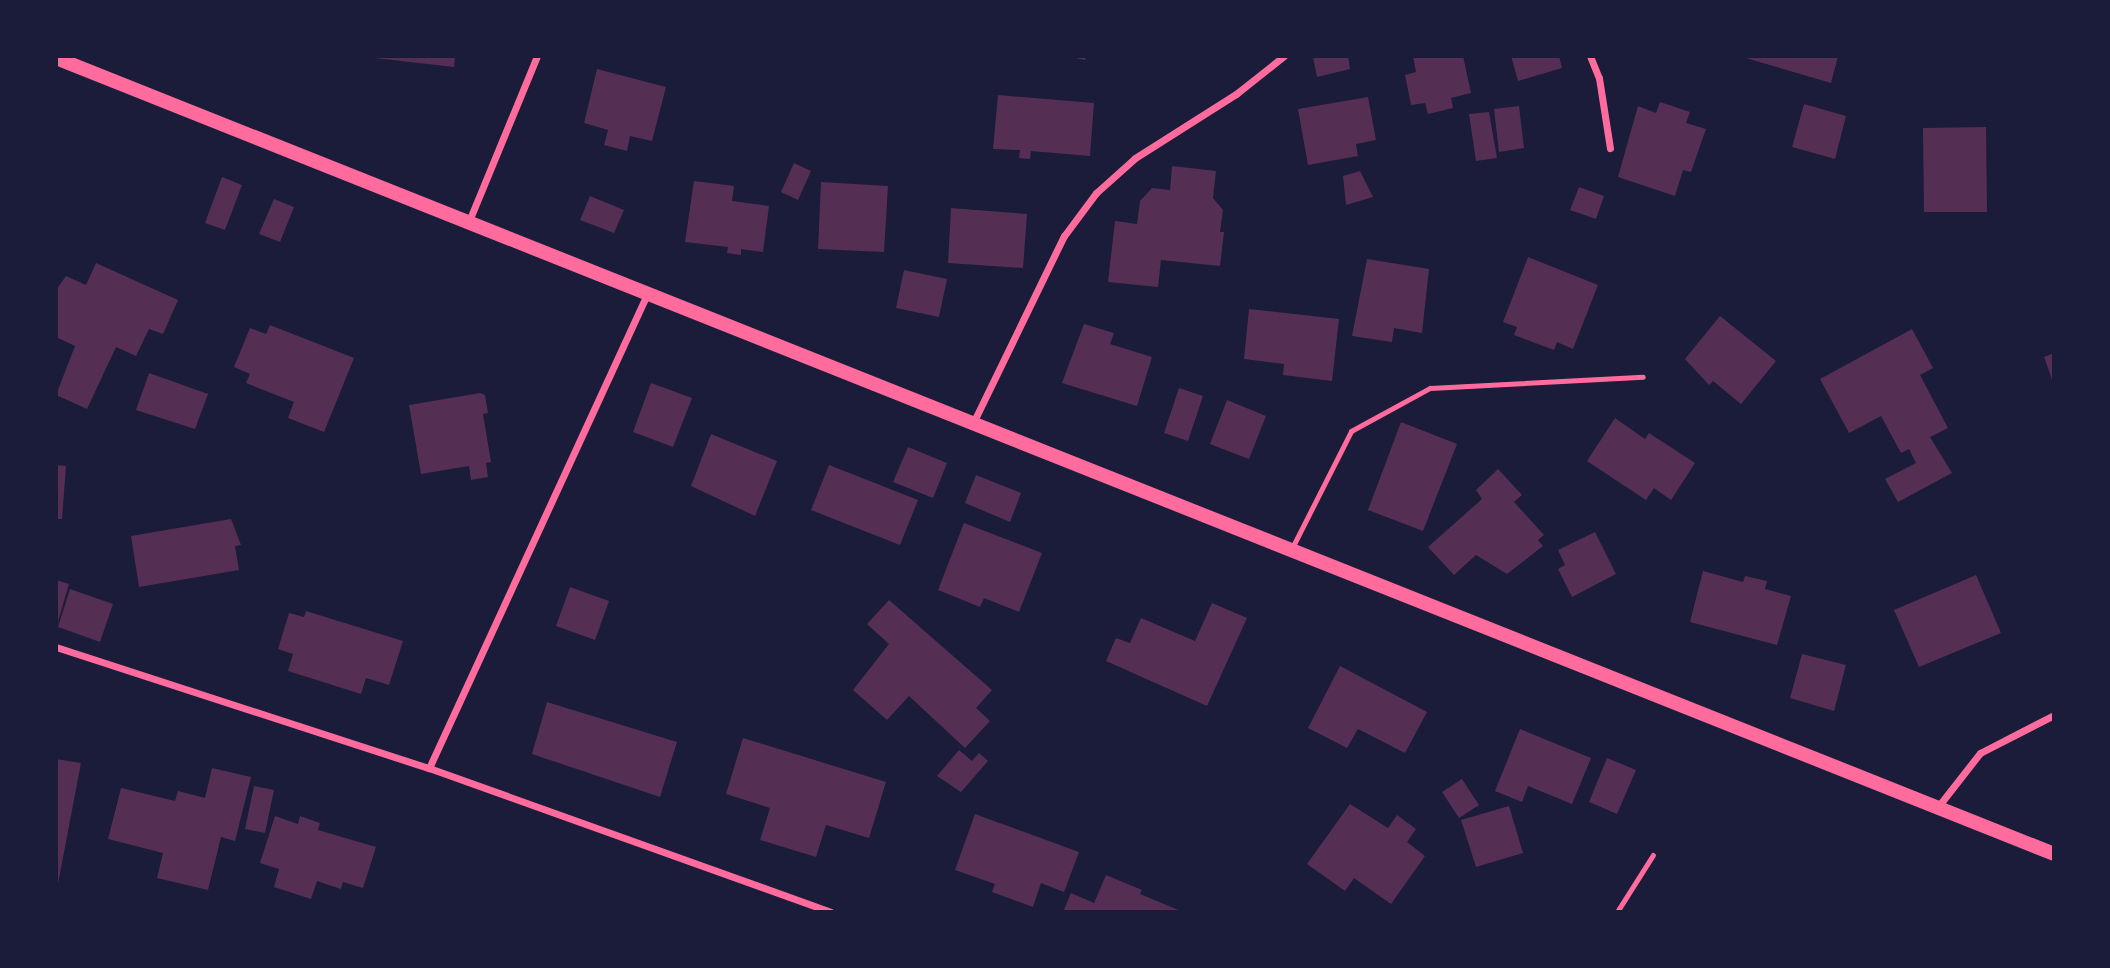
<!DOCTYPE html>
<html>
<head>
<meta charset="utf-8">
<style>
  body { margin:0 }
  #map { position:relative; width:2110px; height:968px; overflow:hidden; background:#1b1b3a; font-family:Montserrat,sans-serif }
  div>[style] { position:absolute }
  .building>* { inset:0; background:#542f53 }
  .path>* { height:4.5px; margin:-2.25px; padding:0 2.25px; transform-origin:2.25px; border-radius:2.25px; background:#ff6b9d }
  .service>* { height:5px; margin:-2.5px; padding:0 2.5px; transform-origin:2.5px; border-radius:2.5px; background:#ff6b9d }
  .minor>* { height:7px; margin:-3.5px; padding:0 3.5px; transform-origin:3.5px; border-radius:3.5px; background:#ff6b9d }
  .secondary>* { height:14px; margin:-7px; padding:0 7px; transform-origin:7px; border-radius:7px; background:#ff6b9d }
  span { translate:-50% -50%; white-space:nowrap; text-align:center; line-height:1.15; -webkit-text-stroke:5px #1b1b3a; paint-order:stroke }
  .frame { position:absolute; inset:0; border:58px solid #1b1b3a; pointer-events:none }
</style>
</head>
<body>
<div id="map">
  <div class="building">
    <i style="clip-path:polygon(357px 56px,455px 56px,454px 67px)"></i>
    <i style="clip-path:polygon(1066px 56px,1086px 56px,1085px 60px)"></i>
    <i style="clip-path:polygon(1348px 56px,1350px 69px,1317px 77px,1313px 57px)"></i>
    <i style="clip-path:polygon(1413px 56px,1463px 56px,1471px 93px,1451px 98px,1453px 108px,1428px 114px,1425px 103px,1411px 105px,1405px 75px,1416px 72px)"></i>
    <i style="clip-path:polygon(1511px 56px,1559px 56px,1562px 68px,1518px 81px)"></i>
    <i style="clip-path:polygon(1739px 56px,1838px 56px,1831px 83px)"></i>
    <i style="clip-path:polygon(597px 69px,666px 87px,652px 141px,630px 136px,627px 151px,604px 145px,608px 130px,584px 123px)"></i>
    <i style="clip-path:polygon(998px 95px,1094px 103px,1090px 156px,1031px 151px,1030px 159px,1019px 158px,1020px 150px,993px 149px)"></i>
    <i style="clip-path:polygon(1368px 97px,1376px 140px,1356px 144px,1358px 156px,1308px 165px,1298px 109px)"></i>
    <i style="clip-path:polygon(1660px 102px,1690px 112px,1686px 123px,1706px 129px,1691px 172px,1683px 170px,1675px 196px,1618px 177px,1638px 106px,1656px 113px)"></i>
    <i style="clip-path:polygon(1804px 104px,1846px 116px,1835px 159px,1792px 147px)"></i>
    <i style="clip-path:polygon(1519px 106px,1524px 148px,1499px 152px,1494px 109px)"></i>
    <i style="clip-path:polygon(1489px 112px,1497px 158px,1476px 161px,1469px 114px)"></i>
    <i style="clip-path:polygon(1986px 127px,1987px 212px,1924px 212px,1923px 128px)"></i>
    <i style="clip-path:polygon(794px 163px,811px 171px,798px 200px,781px 192px)"></i>
    <i style="clip-path:polygon(1172px 166px,1216px 171px,1213px 198px,1223px 210px,1220px 232px,1224px 232px,1220px 266px,1161px 260px,1158px 287px,1108px 282px,1115px 221px,1137px 224px,1140px 201px,1152px 188px,1170px 190px)"></i>
    <i style="clip-path:polygon(1360px 171px,1373px 197px,1346px 205px,1343px 176px)"></i>
    <i style="clip-path:polygon(222px 177px,242px 185px,225px 230px,205px 223px)"></i>
    <i style="clip-path:polygon(694px 181px,734px 186px,732px 201px,769px 206px,763px 252px,741px 249px,741px 255px,727px 253px,728px 247px,685px 242px)"></i>
    <i style="clip-path:polygon(821px 182px,888px 186px,884px 252px,818px 249px)"></i>
    <i style="clip-path:polygon(1579px 187px,1604px 196px,1596px 219px,1570px 210px)"></i>
    <i style="clip-path:polygon(590px 196px,624px 210px,614px 233px,580px 220px)"></i>
    <i style="clip-path:polygon(274px 199px,294px 207px,280px 242px,259px 234px)"></i>
    <i style="clip-path:polygon(951px 208px,1027px 214px,1023px 268px,948px 263px)"></i>
    <i style="clip-path:polygon(1528px 257px,1598px 285px,1573px 349px,1557px 342px,1554px 350px,1514px 335px,1517px 327px,1503px 322px)"></i>
    <i style="clip-path:polygon(1367px 259px,1429px 269px,1422px 333px,1394px 328px,1392px 342px,1352px 336px)"></i>
    <i style="clip-path:polygon(96px 263px,178px 300px,163px 334px,149px 329px,136px 356px,116px 347px,87px 409px,56px 395px,75px 346px,56px 337px,56px 290px,66px 276px,86px 285px)"></i>
    <i style="clip-path:polygon(904px 270px,947px 279px,939px 317px,896px 308px)"></i>
    <i style="clip-path:polygon(1249px 309px,1339px 319px,1332px 381px,1283px 375px,1284px 364px,1244px 359px)"></i>
    <i style="clip-path:polygon(1720px 316px,1776px 361px,1741px 404px,1713px 381px,1709px 385px,1685px 359px)"></i>
    <i style="clip-path:polygon(1084px 324px,1114px 333px,1110px 344px,1152px 357px,1137px 406px,1062px 383px)"></i>
    <i style="clip-path:polygon(270px 325px,354px 358px,324px 432px,288px 418px,294px 402px,246px 383px,250px 374px,234px 367px,250px 328px,266px 334px)"></i>
    <i style="clip-path:polygon(1912px 329px,1933px 368px,1920px 375px,1948px 428px,1930px 437px,1952px 473px,1898px 502px,1885px 479px,1916px 463px,1909px 449px,1901px 453px,1881px 416px,1849px 433px,1820px 379px)"></i>
    <i style="clip-path:polygon(2054px 353px,2054px 385px,2044px 357px)"></i>
    <i style="clip-path:polygon(149px 373px,208px 394px,195px 429px,136px 410px)"></i>
    <i style="clip-path:polygon(651px 383px,692px 398px,673px 447px,633px 432px)"></i>
    <i style="clip-path:polygon(1179px 388px,1203px 396px,1188px 441px,1164px 433px)"></i>
    <i style="clip-path:polygon(480px 393px,485px 395px,488px 413px,483px 414px,491px 462px,486px 463px,488px 477px,471px 480px,469px 466px,421px 474px,409px 405px)"></i>
    <i style="clip-path:polygon(1227px 400px,1266px 416px,1249px 459px,1210px 444px)"></i>
    <i style="clip-path:polygon(1615px 418px,1645px 439px,1649px 433px,1695px 463px,1671px 500px,1654px 488px,1646px 500px,1587px 461px)"></i>
    <i style="clip-path:polygon(1401px 422px,1457px 444px,1423px 531px,1368px 510px)"></i>
    <i style="clip-path:polygon(711px 434px,777px 461px,755px 516px,691px 486px)"></i>
    <i style="clip-path:polygon(908px 447px,947px 463px,933px 498px,893px 482px)"></i>
    <i style="clip-path:polygon(56px 465px,66px 466px,62px 519px,56px 519px)"></i>
    <i style="clip-path:polygon(829px 465px,918px 500px,900px 545px,811px 510px)"></i>
    <i style="clip-path:polygon(1498px 469px,1522px 495px,1514px 502px,1544px 535px,1538px 540px,1543px 546px,1507px 574px,1476px 555px,1454px 575px,1428px 547px,1482px 499px,1476px 490px)"></i>
    <i style="clip-path:polygon(976px 475px,1021px 493px,1010px 522px,965px 503px)"></i>
    <i style="clip-path:polygon(231px 519px,241px 545px,235px 546px,239px 570px,139px 587px,131px 536px)"></i>
    <i style="clip-path:polygon(964px 523px,1042px 553px,1019px 612px,984px 598px,980px 607px,938px 590px)"></i>
    <i style="clip-path:polygon(1595px 532px,1616px 574px,1572px 597px,1558px 569px,1565px 565px,1558px 550px)"></i>
    <i style="clip-path:polygon(1703px 571px,1743px 582px,1745px 576px,1767px 581px,1765px 589px,1791px 596px,1777px 645px,1690px 622px)"></i>
    <i style="clip-path:polygon(1976px 575px,2001px 633px,1919px 667px,1894px 610px)"></i>
    <i style="clip-path:polygon(56px 580px,69px 584px,57px 625px,56px 625px)"></i>
    <i style="clip-path:polygon(570px 587px,609px 601px,595px 640px,556px 626px)"></i>
    <i style="clip-path:polygon(70px 589px,113px 604px,100px 642px,58px 627px)"></i>
    <i style="clip-path:polygon(889px 600px,992px 690px,976px 708px,990px 721px,965px 748px,909px 696px,887px 720px,853px 690px,889px 644px,867px 624px)"></i>
    <i style="clip-path:polygon(1212px 603px,1247px 618px,1207px 706px,1106px 661px,1116px 638px,1130px 643px,1141px 618px,1195px 641px)"></i>
    <i style="clip-path:polygon(306px 611px,403px 641px,389px 685px,366px 678px,361px 694px,288px 671px,293px 654px,278px 649px,289px 613px,304px 617px)"></i>
    <i style="clip-path:polygon(1802px 654px,1846px 665px,1834px 711px,1790px 698px)"></i>
    <i style="clip-path:polygon(1340px 666px,1427px 712px,1405px 753px,1358px 729px,1347px 748px,1308px 728px)"></i>
    <i style="clip-path:polygon(547px 702px,677px 742px,660px 797px,532px 754px)"></i>
    <i style="clip-path:polygon(1520px 729px,1591px 758px,1572px 804px,1528px 786px,1522px 802px,1495px 791px)"></i>
    <i style="clip-path:polygon(743px 738px,886px 782px,869px 838px,826px 825px,816px 857px,760px 840px,770px 808px,726px 794px)"></i>
    <i style="clip-path:polygon(959px 750px,972px 761px,979px 753px,988px 761px,961px 792px,937px 776px)"></i>
    <i style="clip-path:polygon(1607px 758px,1636px 770px,1617px 814px,1589px 802px)"></i>
    <i style="clip-path:polygon(56px 759px,81px 763px,57px 889px,56px 889px)"></i>
    <i style="clip-path:polygon(212px 768px,251px 777px,235px 841px,221px 837px,208px 890px,157px 878px,163px 853px,108px 839px,121px 788px,175px 801px,178px 791px,205px 798px)"></i>
    <i style="clip-path:polygon(1462px 779px,1479px 805px,1459px 818px,1442px 792px)"></i>
    <i style="clip-path:polygon(254px 786px,274px 790px,265px 833px,245px 829px)"></i>
    <i style="clip-path:polygon(1350px 804px,1388px 828px,1397px 815px,1416px 829px,1407px 842px,1425px 856px,1391px 904px,1354px 878px,1345px 891px,1307px 864px)"></i>
    <i style="clip-path:polygon(1509px 806px,1523px 853px,1476px 867px,1461px 820px)"></i>
    <i style="clip-path:polygon(975px 814px,1079px 852px,1064px 892px,1041px 883px,1033px 907px,992px 892px,995px 884px,955px 870px)"></i>
    <i style="clip-path:polygon(275px 816px,298px 824px,300px 816px,320px 823px,318px 830px,376px 847px,363px 888px,343px 882px,341px 889px,317px 881px,311px 899px,274px 887px,279px 869px,260px 863px)"></i>
    <i style="clip-path:polygon(1106px 875px,1142px 890px,1140px 894px,1183px 912px,1063px 912px,1071px 893px,1094px 903px)"></i>
  </div>
  <div class="path">
    <i style="left:1617px;top:912px;width:67px;rotate:-57.7deg"></i>
  </div>
  <div class="service">
    <i style="left:1292px;top:548px;width:131px;rotate:-63.2deg"></i>
    <i style="left:1351px;top:431px;width:90px;rotate:-28.6deg"></i>
    <i style="left:1430px;top:388px;width:213px;rotate:-3deg"></i>
  </div>
  <div class="minor">
    <i style="left:1590px;top:56px;width:24px;rotate:68deg"></i>
    <i style="left:1599px;top:78px;width:71px;rotate:81.1deg"></i>
    <i style="left:469px;top:221px;width:178px;rotate:-67.6deg"></i>
    <i style="left:974px;top:421px;width:206px;rotate:-64.1deg"></i>
    <i style="left:1064px;top:236px;width:54px;rotate:-53.3deg"></i>
    <i style="left:1096px;top:193px;width:52px;rotate:-41.9deg"></i>
    <i style="left:1135px;top:158px;width:120px;rotate:-32.4deg"></i>
    <i style="left:1236px;top:94px;width:61px;rotate:-38.4deg"></i>
    <i style="left:56px;top:647px;width:392px;rotate:18deg"></i>
    <i style="left:429px;top:768px;width:427px;rotate:19.7deg"></i>
    <i style="left:429px;top:768px;width:524px;rotate:-65.29deg"></i>
    <i style="left:1937px;top:808px;width:70px;rotate:-52deg"></i>
    <i style="left:1980px;top:753px;width:83px;rotate:-27.2deg"></i>
  </div>
  <div class="secondary">
    <i style="left:56px;top:58px;width:2151px;rotate:21.72deg"></i>
  </div>
  <div class="frame"></div>
</div>
</body>
</html>
